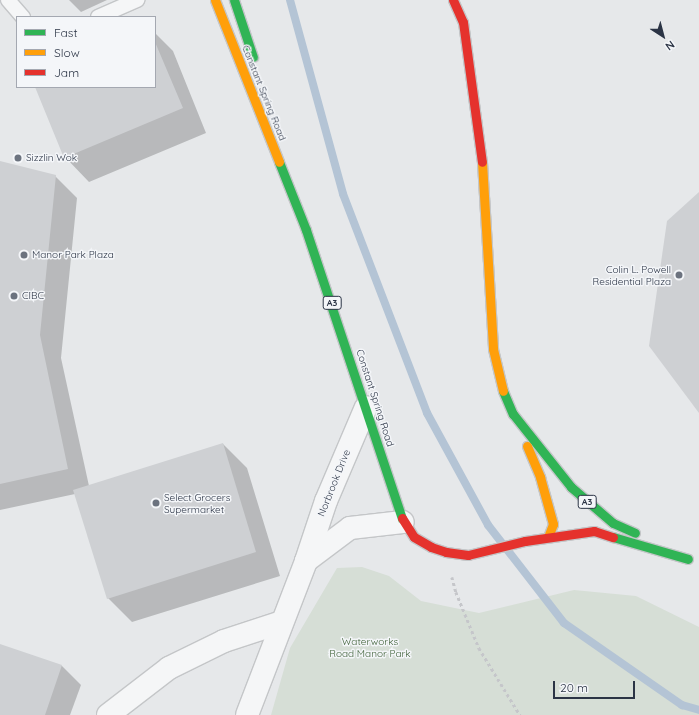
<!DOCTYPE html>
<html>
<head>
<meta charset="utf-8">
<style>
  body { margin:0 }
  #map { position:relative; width:699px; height:715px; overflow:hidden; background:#e6e8ea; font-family:Quicksand,sans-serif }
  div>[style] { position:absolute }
  .green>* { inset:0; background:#d6ded6 }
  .shadow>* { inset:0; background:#0003 }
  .stream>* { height:8px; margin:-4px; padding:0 4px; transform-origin:4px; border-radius:4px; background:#b4c4d5 }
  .building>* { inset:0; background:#ced0d3 }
  .path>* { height:2.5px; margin-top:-1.25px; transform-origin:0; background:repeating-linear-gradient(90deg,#c5c6ca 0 3px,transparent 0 6px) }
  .roads { filter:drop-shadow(1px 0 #c4c6c8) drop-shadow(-1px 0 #c4c6c8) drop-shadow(0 1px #c4c6c8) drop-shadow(0 -1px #c4c6c8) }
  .lane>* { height:14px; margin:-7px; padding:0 7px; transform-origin:7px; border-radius:7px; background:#f5f6f7 }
  .street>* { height:22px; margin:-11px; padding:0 11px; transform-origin:11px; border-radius:11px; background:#f5f6f7 }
  .fast>* { height:9px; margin:-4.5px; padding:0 4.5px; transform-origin:4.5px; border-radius:4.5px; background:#30b455 }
  .slow>* { height:9px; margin:-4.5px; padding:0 4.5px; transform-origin:4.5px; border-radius:4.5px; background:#ff9f0a }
  .jam>* { height:9px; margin:-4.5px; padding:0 4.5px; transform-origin:4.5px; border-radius:4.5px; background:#e5322d }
  .dots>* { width:11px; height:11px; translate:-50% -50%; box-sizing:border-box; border:2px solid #f4f6f9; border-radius:50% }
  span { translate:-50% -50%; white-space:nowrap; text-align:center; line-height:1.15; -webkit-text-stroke:3px #f4f6f9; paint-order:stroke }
  .shield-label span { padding:1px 3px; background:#f4f6f9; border:1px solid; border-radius:3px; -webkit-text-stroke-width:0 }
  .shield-label { font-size:9px; color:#2b3445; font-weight:700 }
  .street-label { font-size:10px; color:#2b3445 }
  .poi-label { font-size:10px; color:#2b3445 }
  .left { translate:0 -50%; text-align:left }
  .right { translate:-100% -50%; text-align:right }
  .park-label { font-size:10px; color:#3f6138 }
  .legend { position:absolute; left:16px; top:16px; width:140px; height:72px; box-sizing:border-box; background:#f4f6f9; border:1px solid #a4a8b1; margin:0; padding:5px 7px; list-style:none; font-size:12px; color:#2b3445 }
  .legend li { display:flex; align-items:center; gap:8px; height:20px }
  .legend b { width:20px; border:1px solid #a4a8b1 }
  .north { position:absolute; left:643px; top:16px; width:40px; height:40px; -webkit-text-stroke:3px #f4f6f9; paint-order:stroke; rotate:144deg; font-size:11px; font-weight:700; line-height:16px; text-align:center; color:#2b3445 }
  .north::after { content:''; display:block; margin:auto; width:14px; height:18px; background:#2b3445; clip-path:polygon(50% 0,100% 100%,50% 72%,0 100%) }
  .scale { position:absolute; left:553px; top:681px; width:82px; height:18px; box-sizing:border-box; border:2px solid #2b3445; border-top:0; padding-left:5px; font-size:12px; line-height:14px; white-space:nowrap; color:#2b3445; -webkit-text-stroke:3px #f4f6f9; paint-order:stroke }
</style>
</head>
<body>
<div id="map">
  <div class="green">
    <i style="clip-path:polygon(362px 567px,389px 576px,421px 601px,479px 613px,574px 590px,636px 596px,699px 627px,699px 715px,271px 715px,290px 648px,337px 568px)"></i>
  </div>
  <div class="shadow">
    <i style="clip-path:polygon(69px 0,107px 0,81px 12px)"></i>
    <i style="clip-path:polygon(155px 33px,173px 51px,206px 133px,89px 182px,65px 157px,36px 87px,155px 87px)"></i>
    <i style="clip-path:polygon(0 162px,55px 176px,77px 198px,61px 358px,89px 486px,223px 444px,247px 468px,280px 576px,132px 622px,108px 598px,75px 494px,0 510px)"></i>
    <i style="clip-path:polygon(0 645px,62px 666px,81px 685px,70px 715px,0 715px)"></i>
  </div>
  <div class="stream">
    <i style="left:290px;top:0;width:201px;rotate:74.7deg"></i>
    <i style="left:343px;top:194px;width:235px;rotate:69deg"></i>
    <i style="left:427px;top:413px;width:128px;rotate:61.4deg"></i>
    <i style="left:488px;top:525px;width:124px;rotate:52.2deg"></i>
    <i style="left:564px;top:623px;width:144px;rotate:34.8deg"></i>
    <i style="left:682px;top:705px;width:18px;rotate:16deg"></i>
  </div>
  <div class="building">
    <i style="clip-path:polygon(155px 42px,183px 108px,64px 158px,35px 87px,155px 87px)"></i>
    <i style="clip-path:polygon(0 161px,56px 175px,40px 335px,68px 469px,0 484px)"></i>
    <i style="clip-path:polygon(699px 192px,699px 413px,649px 346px,667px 221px)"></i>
    <i style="clip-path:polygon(223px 443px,256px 552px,107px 599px,73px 490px)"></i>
    <i style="clip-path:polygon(0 644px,62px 665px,45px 715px,0 715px)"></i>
  </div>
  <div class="path">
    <i style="left:452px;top:577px;width:16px;rotate:75deg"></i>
    <i style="left:456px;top:592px;width:61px;rotate:67.7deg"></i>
    <i style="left:479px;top:648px;width:79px;rotate:58.5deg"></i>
  </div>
  <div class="roads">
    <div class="lane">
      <i style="left:8px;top:0;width:23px;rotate:49deg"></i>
      <i style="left:98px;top:17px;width:43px;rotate:-23.6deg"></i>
    </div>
    <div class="street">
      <i style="left:306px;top:561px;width:55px;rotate:-36.9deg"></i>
      <i style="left:350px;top:528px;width:53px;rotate:-6.5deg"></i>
      <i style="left:108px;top:715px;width:77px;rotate:-37.6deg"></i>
      <i style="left:169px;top:668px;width:61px;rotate:-26.1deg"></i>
      <i style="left:224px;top:641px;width:61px;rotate:-18.1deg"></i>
      <i style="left:247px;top:715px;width:165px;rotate:-69deg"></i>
      <i style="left:306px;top:561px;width:63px;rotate:-71.6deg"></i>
      <i style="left:326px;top:501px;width:102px;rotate:-66.9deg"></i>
    </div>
    <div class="fast">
      <i style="left:234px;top:0;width:60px;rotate:71.6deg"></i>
      <i style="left:279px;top:162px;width:73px;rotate:68.3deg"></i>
      <i style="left:306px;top:230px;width:304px;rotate:71.6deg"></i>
      <i style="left:503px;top:391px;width:25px;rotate:67deg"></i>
      <i style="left:513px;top:414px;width:93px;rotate:51.5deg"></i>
      <i style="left:571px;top:487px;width:55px;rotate:40.6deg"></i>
      <i style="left:613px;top:523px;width:24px;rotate:24deg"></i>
      <i style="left:613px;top:537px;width:78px;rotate:16.3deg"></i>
    </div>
    <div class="slow">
      <i style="left:215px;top:0;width:174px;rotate:68.4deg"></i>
      <i style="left:482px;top:162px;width:187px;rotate:86.6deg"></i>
      <i style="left:493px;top:349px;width:43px;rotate:76.6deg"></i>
      <i style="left:527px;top:446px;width:34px;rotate:67deg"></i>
      <i style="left:540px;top:477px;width:49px;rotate:74.5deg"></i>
      <i style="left:553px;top:524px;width:14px;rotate:111deg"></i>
    </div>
    <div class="jam">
      <i style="left:453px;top:0;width:24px;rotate:66deg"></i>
      <i style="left:463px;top:22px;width:141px;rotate:82.3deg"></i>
      <i style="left:402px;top:518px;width:22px;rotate:58deg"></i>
      <i style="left:414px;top:537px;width:20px;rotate:30deg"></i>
      <i style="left:431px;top:547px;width:16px;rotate:18deg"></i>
      <i style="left:446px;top:552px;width:22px;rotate:8deg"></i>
      <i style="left:468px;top:555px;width:59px;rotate:-13.8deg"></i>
      <i style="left:525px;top:541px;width:70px;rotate:-8.2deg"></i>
      <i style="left:594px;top:531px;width:20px;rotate:18deg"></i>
    </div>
  </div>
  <div class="dots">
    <i style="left:18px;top:158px;background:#6c737f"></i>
    <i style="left:24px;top:255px;background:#6c737f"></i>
    <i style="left:679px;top:275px;background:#6c737f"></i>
    <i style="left:14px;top:296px;background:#6c737f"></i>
    <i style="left:156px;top:503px;background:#6c737f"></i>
  </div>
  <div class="shield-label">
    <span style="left:332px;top:303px">A3</span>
    <span style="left:587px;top:502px">A3</span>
  </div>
  <div class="street-label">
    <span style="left:264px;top:93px;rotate:68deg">Constant Spring Road</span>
    <span style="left:375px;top:398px;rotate:72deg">Constant Spring Road</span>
    <span style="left:334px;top:483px;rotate:-68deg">Norbrook Drive</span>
  </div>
  <div class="poi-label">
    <span class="left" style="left:26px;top:158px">Sizzlin Wok</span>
    <span class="left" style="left:32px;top:255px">Manor Park Plaza</span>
    <span class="right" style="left:671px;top:275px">Colin L. Powell<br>Residential Plaza</span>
    <span class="left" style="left:22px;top:296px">CIBC</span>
    <span class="left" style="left:164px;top:503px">Select Grocers<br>Supermarket</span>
  </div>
  <div class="park-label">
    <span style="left:370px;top:647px">Waterworks<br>Road Manor Park</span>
  </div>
  <ul class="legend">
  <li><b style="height:5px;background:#30b455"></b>Fast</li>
  <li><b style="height:5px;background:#ff9f0a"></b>Slow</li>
  <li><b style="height:5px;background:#e5322d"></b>Jam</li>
  </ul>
  <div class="north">N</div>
  <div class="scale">20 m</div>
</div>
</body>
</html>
